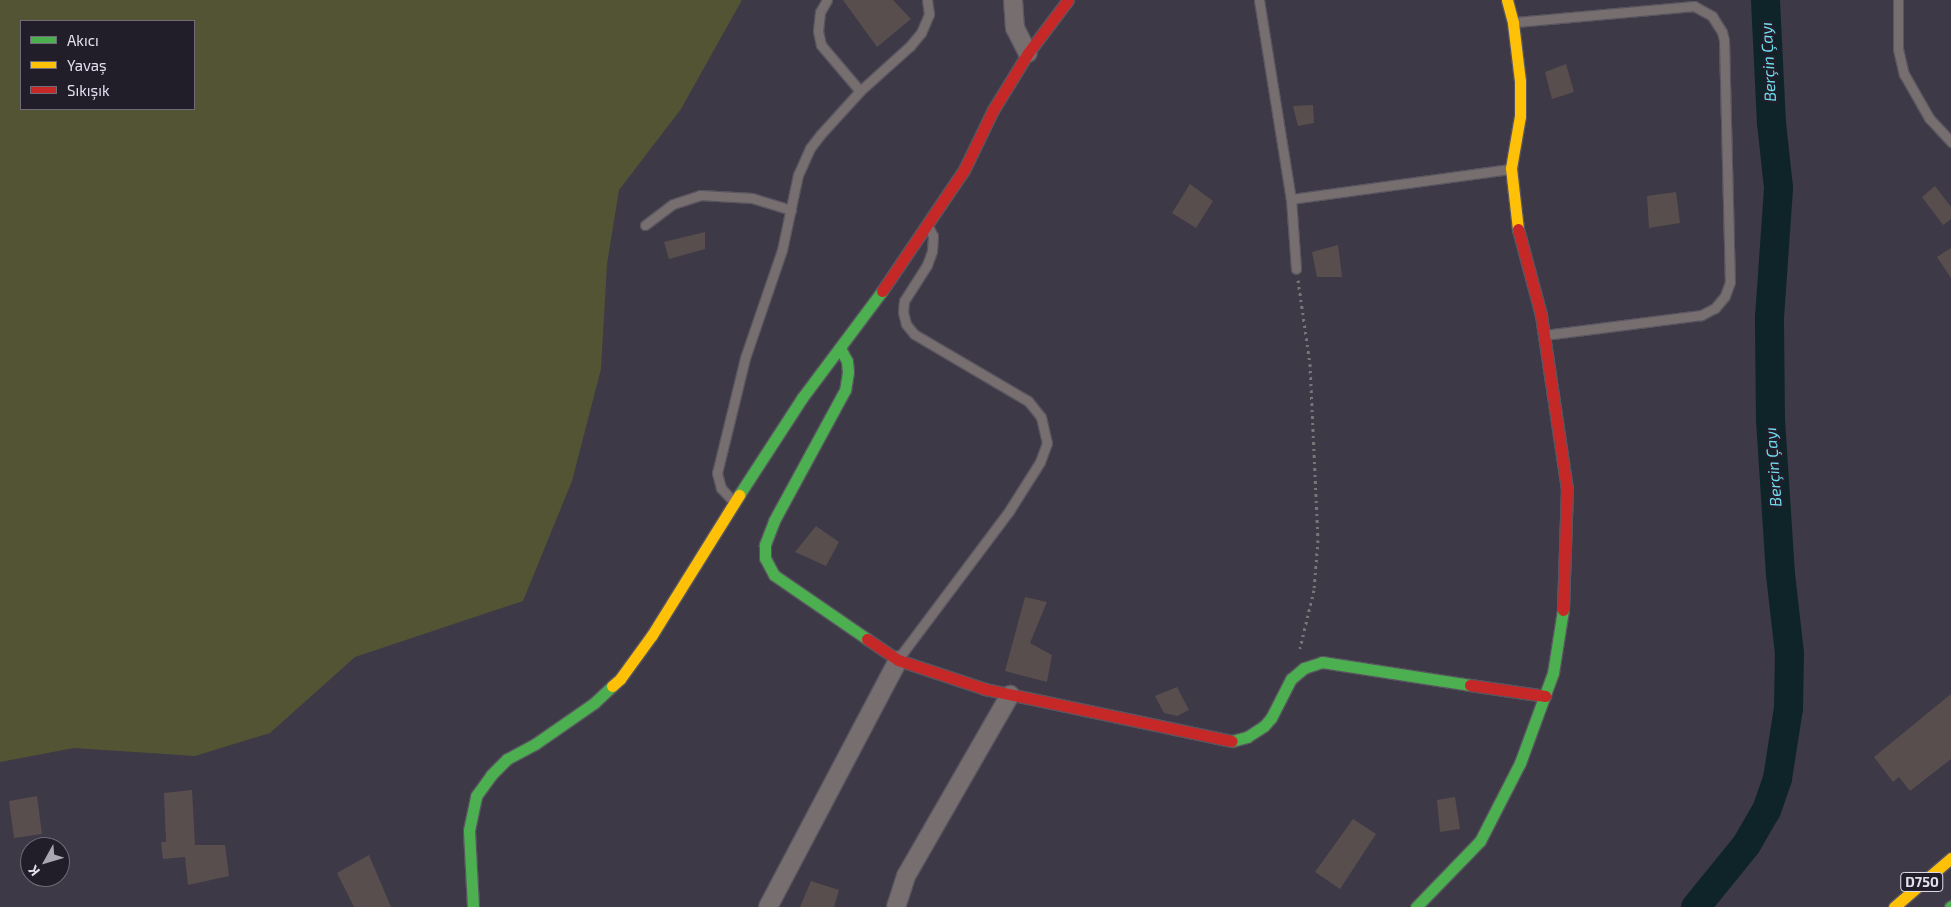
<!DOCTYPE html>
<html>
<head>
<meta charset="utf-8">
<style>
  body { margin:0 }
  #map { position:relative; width:1951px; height:907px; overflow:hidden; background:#3d3946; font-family:"Exo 2",sans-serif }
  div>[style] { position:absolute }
  .green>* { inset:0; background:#535434 }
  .river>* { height:29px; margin:-14.5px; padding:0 14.5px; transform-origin:14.5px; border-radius:14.5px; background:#0f2429 }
  .building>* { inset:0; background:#594e4e }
  .path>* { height:3px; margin-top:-1.5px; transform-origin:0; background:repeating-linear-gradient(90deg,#7b7578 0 2.5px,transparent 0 6.5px) }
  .roads { filter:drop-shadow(1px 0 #595560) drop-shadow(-1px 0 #595560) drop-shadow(0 1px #595560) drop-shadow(0 -1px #595560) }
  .lane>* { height:9px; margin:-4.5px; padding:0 4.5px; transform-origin:4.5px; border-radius:4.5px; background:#776f6f }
  .street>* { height:18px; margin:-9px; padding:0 9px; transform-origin:9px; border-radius:9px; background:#776f6f }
  .fast>* { height:11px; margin:-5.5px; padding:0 5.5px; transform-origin:5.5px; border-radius:5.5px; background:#4caf50 }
  .slow>* { height:11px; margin:-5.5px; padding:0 5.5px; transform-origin:5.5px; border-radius:5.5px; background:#ffc107 }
  .jam>* { height:11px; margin:-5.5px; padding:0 5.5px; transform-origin:5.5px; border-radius:5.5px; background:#c62828 }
  span { translate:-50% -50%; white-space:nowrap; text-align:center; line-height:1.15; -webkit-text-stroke:4.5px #211d29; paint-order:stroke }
  .shield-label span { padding:1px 4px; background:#211d29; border:1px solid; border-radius:4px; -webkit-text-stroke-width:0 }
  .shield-label { font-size:14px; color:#e5e0f0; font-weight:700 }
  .water-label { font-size:16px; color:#6ddef0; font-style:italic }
  .legend { position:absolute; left:20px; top:20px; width:175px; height:90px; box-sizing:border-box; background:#211d29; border:1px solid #6f6b79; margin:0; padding:6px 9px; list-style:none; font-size:15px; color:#e5e0f0 }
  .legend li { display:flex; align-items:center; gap:10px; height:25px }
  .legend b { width:25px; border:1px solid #6f6b79 }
  .north { position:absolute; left:20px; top:837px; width:50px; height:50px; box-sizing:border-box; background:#211d29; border:1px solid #6f6b79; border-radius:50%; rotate:231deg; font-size:14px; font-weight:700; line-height:20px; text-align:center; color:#e5e0f0 }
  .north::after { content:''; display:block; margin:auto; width:18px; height:22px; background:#aaa6b4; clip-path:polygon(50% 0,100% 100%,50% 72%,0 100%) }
</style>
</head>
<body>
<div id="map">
  <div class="green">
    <i style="clip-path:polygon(evenodd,0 0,742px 0,681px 109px,619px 190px,607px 264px,601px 369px,572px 481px,523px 601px,355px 657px,270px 733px,195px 756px,74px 748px,0 762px,0 0,21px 21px,194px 21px,194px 109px,21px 109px,21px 21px)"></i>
  </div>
  <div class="river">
    <i style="left:1695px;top:907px;width:81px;rotate:-51deg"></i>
    <i style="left:1746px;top:844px;width:39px;rotate:-60deg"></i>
    <i style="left:1766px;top:810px;width:34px;rotate:-71deg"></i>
    <i style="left:1777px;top:778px;width:71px;rotate:-81.1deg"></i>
    <i style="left:1788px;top:708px;width:55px;rotate:-89deg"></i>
    <i style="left:1789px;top:653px;width:80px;rotate:-96.5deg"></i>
    <i style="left:1780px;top:574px;width:155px;rotate:-93.7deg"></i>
    <i style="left:1770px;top:419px;width:102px;rotate:-90.6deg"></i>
    <i style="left:1769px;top:317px;width:130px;rotate:-86deg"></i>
    <i style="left:1778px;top:187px;width:64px;rotate:-96.2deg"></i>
    <i style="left:1771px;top:123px;width:123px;rotate:-92.8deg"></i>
  </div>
  <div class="building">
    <i style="clip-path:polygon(843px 0,893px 0,911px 19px,877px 47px)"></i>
    <i style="clip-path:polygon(1566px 64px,1574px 92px,1552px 99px,1545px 72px)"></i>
    <i style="clip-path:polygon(1313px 105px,1314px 123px,1298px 126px,1293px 106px)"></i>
    <i style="clip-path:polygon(1190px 184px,1213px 201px,1196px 228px,1172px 213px)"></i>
    <i style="clip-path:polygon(1935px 186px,1951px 207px,1951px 219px,1943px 225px,1922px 197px)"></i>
    <i style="clip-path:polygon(1676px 192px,1680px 223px,1649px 228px,1647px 196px)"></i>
    <i style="clip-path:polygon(705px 232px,705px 249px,669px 259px,664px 242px)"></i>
    <i style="clip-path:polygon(1338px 245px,1342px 277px,1317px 277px,1312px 252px)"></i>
    <i style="clip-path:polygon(1951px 248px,1951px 278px,1937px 257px)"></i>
    <i style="clip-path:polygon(816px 526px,839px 542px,826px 566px,795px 552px)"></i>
    <i style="clip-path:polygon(1025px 597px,1047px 602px,1030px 643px,1052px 655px,1047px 682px,1005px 671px)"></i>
    <i style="clip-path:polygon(1177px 687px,1189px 710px,1177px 716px,1164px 713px,1155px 696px)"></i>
    <i style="clip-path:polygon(1951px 694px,1951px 759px,1910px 791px,1899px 777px,1893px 782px,1874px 757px)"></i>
    <i style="clip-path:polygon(192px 790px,195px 845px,225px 845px,229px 876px,188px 885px,185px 857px,163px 859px,161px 842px,166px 842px,164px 793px)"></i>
    <i style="clip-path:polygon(37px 796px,42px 834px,14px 838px,9px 801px)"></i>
    <i style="clip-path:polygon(1455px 797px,1460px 829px,1440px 832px,1437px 800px)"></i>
    <i style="clip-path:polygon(1353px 819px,1376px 834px,1340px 889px,1315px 872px)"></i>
    <i style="clip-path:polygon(369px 855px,391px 907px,354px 907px,337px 873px)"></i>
    <i style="clip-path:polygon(811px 881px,839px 890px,834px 907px,800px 907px)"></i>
  </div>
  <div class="path">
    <i style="left:1298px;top:280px;width:85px;rotate:81.9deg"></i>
    <i style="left:1310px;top:364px;width:176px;rotate:87.4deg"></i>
    <i style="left:1318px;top:540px;width:50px;rotate:94.6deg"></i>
    <i style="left:1314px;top:590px;width:60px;rotate:103.6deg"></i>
  </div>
  <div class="roads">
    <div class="lane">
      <i style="left:827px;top:0;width:14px;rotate:120deg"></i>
      <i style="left:820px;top:12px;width:19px;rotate:96deg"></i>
      <i style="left:818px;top:31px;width:14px;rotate:78deg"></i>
      <i style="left:821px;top:45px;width:60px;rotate:49.7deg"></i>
      <i style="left:1259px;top:0;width:202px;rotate:80.9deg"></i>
      <i style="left:1291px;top:199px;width:70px;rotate:85.9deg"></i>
      <i style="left:1898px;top:0;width:49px;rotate:90deg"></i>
      <i style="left:1898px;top:49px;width:26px;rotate:77deg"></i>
      <i style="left:1904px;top:74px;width:51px;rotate:60.4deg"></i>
      <i style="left:1929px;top:118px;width:33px;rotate:47deg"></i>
      <i style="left:1516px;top:22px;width:179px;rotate:-5.1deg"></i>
      <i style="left:1694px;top:6px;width:21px;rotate:29deg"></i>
      <i style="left:1712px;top:16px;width:19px;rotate:58deg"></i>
      <i style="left:1722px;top:32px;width:8px;rotate:76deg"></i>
      <i style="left:1724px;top:40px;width:242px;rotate:88.6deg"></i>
      <i style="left:1730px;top:282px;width:15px;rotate:110deg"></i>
      <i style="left:1725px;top:296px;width:16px;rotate:130deg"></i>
      <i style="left:1715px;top:308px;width:16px;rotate:153deg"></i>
      <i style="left:1701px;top:315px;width:157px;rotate:172.7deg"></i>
      <i style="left:1291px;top:199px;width:220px;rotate:-7.8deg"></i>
      <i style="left:645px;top:225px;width:35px;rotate:-37deg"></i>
      <i style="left:673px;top:204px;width:28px;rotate:-18deg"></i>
      <i style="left:700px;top:195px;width:52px;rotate:3.3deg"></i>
      <i style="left:752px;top:198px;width:41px;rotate:17.1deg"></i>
      <i style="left:733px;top:501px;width:18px;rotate:-133deg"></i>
      <i style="left:721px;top:488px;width:16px;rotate:-105deg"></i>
      <i style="left:717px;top:473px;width:118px;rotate:-76.3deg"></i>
      <i style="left:745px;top:358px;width:114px;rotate:-71.1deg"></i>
      <i style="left:782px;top:250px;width:77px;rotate:-78deg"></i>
      <i style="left:798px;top:175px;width:30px;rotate:-66deg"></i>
      <i style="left:810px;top:148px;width:16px;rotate:-52deg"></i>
      <i style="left:820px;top:135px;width:59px;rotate:-47.7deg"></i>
      <i style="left:860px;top:91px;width:67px;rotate:-42deg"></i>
      <i style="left:910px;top:46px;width:17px;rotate:-50deg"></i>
      <i style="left:921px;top:33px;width:21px;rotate:-67deg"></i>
      <i style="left:929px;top:14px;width:14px;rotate:-98deg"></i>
      <i style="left:898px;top:659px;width:185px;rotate:-53.1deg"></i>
      <i style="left:1009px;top:511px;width:58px;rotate:-57.7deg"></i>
      <i style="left:1040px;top:462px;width:20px;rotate:-70deg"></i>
      <i style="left:1047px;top:443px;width:27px;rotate:-103deg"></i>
      <i style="left:1041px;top:417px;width:21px;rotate:-129deg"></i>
      <i style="left:1028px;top:401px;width:132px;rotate:-149.6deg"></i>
      <i style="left:914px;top:334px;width:13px;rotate:-129deg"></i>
      <i style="left:906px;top:324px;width:12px;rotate:-104deg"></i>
      <i style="left:903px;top:312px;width:11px;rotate:-85deg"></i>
      <i style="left:904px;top:301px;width:43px;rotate:-57.4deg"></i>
      <i style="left:927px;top:265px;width:15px;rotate:-70deg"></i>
      <i style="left:932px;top:251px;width:15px;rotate:-86deg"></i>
      <i style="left:933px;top:236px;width:9px;rotate:-117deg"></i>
    </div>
    <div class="street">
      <i style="left:1013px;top:0;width:28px;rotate:86deg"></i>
      <i style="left:1015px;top:28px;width:28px;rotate:63deg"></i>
      <i style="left:768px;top:907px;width:279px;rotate:-62.2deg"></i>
      <i style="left:896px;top:907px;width:33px;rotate:-72deg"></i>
      <i style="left:906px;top:876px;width:209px;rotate:-60.1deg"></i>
    </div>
    <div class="fast">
      <i style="left:840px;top:348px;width:15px;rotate:62deg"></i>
      <i style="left:847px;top:361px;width:11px;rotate:85deg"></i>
      <i style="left:848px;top:372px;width:18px;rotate:99deg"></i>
      <i style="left:845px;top:390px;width:149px;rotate:118.5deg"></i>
      <i style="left:774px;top:521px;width:26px;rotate:111deg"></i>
      <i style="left:765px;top:545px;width:13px;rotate:90deg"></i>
      <i style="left:765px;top:558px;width:19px;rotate:62deg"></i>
      <i style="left:774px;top:575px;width:113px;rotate:34.5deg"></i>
      <i style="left:739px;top:495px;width:116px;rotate:-57deg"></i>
      <i style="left:802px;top:398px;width:134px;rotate:-53.2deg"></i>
      <i style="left:1232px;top:741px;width:16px;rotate:-15deg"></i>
      <i style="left:1247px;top:737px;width:20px;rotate:-33deg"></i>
      <i style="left:1264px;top:726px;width:11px;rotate:-49deg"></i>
      <i style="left:1271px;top:718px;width:44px;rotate:-62.9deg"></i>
      <i style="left:1291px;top:679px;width:17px;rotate:-40deg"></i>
      <i style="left:1304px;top:668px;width:19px;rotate:-18deg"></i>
      <i style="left:1322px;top:662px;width:150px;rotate:8.8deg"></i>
      <i style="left:473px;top:907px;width:77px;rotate:-93deg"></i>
      <i style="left:469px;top:830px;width:35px;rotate:-78deg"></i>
      <i style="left:476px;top:796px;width:26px;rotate:-54deg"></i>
      <i style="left:491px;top:775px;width:23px;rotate:-45deg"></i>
      <i style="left:507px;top:759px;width:32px;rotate:-28deg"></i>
      <i style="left:535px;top:744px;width:72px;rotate:-34.8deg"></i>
      <i style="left:594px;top:703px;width:25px;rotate:-43deg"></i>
      <i style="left:1416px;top:907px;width:92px;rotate:-45.9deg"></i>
      <i style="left:1480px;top:841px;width:88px;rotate:-62.9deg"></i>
      <i style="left:1520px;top:763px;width:96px;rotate:-69.9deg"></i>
      <i style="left:1553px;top:673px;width:64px;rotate:-81deg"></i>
      <i style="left:1950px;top:907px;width:1px;rotate:-45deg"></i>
    </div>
    <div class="slow">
      <i style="left:1507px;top:0;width:24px;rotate:75deg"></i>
      <i style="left:1513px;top:23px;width:58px;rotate:83.1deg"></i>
      <i style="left:1520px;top:81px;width:35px;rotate:90deg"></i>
      <i style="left:1520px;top:116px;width:53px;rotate:99.8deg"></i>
      <i style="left:1511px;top:168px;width:61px;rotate:83.5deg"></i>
      <i style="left:612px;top:686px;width:11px;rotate:-41deg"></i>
      <i style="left:620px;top:679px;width:54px;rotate:-54deg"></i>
      <i style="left:652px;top:635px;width:165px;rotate:-58.1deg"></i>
      <i style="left:1894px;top:907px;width:75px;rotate:-40.7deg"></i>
    </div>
    <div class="jam">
      <i style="left:1518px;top:229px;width:89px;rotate:75deg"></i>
      <i style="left:1541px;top:315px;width:175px;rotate:81.5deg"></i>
      <i style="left:1567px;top:488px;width:122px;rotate:91.9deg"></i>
      <i style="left:882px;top:291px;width:146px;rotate:-55.9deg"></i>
      <i style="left:964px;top:170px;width:67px;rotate:-64.2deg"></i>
      <i style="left:993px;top:110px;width:67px;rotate:-58.4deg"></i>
      <i style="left:1028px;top:53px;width:66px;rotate:-53deg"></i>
      <i style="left:867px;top:639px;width:37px;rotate:34deg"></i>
      <i style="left:898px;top:660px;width:92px;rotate:18.4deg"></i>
      <i style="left:985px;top:689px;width:252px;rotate:11.9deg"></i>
      <i style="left:1470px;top:685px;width:76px;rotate:8.3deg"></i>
    </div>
  </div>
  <div class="shield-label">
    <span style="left:1922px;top:882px">D750</span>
  </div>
  <div class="water-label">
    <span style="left:1768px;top:62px;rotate:-93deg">Berçin Çayı</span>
    <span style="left:1773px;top:467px;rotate:-94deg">Berçin Çayı</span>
  </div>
  <ul class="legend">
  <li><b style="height:6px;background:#4caf50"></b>Akıcı</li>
  <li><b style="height:6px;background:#ffc107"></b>Yavaş</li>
  <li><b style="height:6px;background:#c62828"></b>Sıkışık</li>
  </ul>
  <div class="north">K</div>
</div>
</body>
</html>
